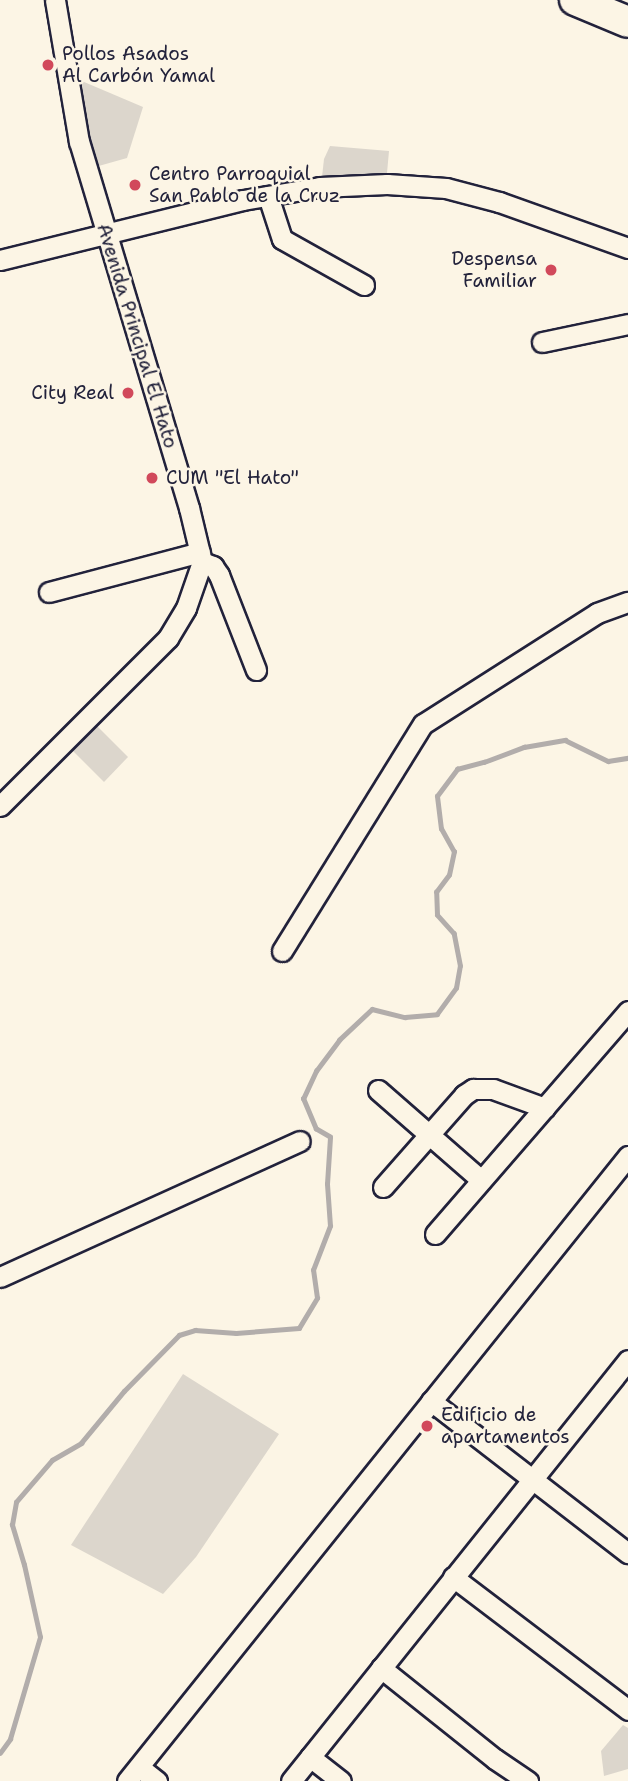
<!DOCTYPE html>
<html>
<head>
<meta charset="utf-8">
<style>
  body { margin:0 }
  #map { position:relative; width:628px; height:1781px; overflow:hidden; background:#fcf5e5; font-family:"Shantell Sans",sans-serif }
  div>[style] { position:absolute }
  .green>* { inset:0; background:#dcd6cc }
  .stream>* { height:4.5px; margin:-2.25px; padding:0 2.25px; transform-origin:2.25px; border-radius:2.25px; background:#b2adab }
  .roads { filter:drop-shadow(2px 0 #22223b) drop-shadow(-2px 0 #22223b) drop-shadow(0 2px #22223b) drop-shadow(0 -2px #22223b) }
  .minor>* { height:19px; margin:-9.5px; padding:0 9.5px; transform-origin:9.5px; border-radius:9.5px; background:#fcf5e5 }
  .highway>* { height:30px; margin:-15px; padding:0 15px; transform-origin:15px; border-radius:15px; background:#fcf5e5 }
  .dots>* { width:19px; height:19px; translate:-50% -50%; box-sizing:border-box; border:4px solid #fcf5e5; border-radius:50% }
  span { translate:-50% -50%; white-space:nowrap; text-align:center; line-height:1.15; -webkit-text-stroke:5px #fcf5e5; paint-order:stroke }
  .poi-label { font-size:19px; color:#22223b }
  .left { translate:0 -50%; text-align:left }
  .right { translate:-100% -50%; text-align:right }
  .street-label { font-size:19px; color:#22223b }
</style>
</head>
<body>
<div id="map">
  <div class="green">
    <i style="clip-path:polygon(70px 76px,143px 107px,127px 158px,88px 169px)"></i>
    <i style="clip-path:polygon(330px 146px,389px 151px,386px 184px,321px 186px,324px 159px)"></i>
    <i style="clip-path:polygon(94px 723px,128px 757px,104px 782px,70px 748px)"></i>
    <i style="clip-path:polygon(183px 1374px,279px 1434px,196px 1557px,163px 1594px,71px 1545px)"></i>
    <i style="clip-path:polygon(623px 1725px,628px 1728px,628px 1769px,604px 1776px,601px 1751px)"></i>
  </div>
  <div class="stream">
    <i style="left:0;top:1753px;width:17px;rotate:-54deg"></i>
    <i style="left:10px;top:1739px;width:106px;rotate:-73.6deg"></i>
    <i style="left:40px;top:1637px;width:74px;rotate:-102.5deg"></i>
    <i style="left:24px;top:1565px;width:42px;rotate:-106.7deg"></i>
    <i style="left:12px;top:1525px;width:23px;rotate:-80deg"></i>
    <i style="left:16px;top:1502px;width:55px;rotate:-49.4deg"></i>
    <i style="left:52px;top:1460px;width:34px;rotate:-30deg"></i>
    <i style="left:81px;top:1443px;width:67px;rotate:-50.4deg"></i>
    <i style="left:124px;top:1391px;width:78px;rotate:-45.5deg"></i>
    <i style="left:179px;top:1335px;width:17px;rotate:-17deg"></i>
    <i style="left:195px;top:1330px;width:41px;rotate:4.2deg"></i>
    <i style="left:236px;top:1333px;width:63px;rotate:-4.5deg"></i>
    <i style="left:299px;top:1328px;width:35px;rotate:-59deg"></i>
    <i style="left:317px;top:1298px;width:28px;rotate:-98deg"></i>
    <i style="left:313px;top:1270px;width:47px;rotate:-68.9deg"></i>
    <i style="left:330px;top:1226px;width:42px;rotate:-94.1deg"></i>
    <i style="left:327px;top:1184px;width:47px;rotate:-86.3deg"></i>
    <i style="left:330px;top:1137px;width:16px;rotate:-150deg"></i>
    <i style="left:316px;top:1129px;width:33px;rotate:-113deg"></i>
    <i style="left:303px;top:1099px;width:31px;rotate:-65deg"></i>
    <i style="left:316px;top:1071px;width:39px;rotate:-53deg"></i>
    <i style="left:339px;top:1040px;width:45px;rotate:-43.2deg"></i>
    <i style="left:372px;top:1009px;width:34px;rotate:14deg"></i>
    <i style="left:405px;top:1017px;width:32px;rotate:-5deg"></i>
    <i style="left:437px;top:1014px;width:32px;rotate:-54deg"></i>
    <i style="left:456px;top:988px;width:22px;rotate:-80deg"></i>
    <i style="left:460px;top:966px;width:33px;rotate:-101deg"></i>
    <i style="left:454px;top:934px;width:25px;rotate:-132deg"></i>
    <i style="left:437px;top:915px;width:23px;rotate:-92deg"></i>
    <i style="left:436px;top:892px;width:21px;rotate:-53deg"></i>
    <i style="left:449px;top:875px;width:24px;rotate:-78deg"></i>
    <i style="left:454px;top:852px;width:26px;rotate:-119deg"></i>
    <i style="left:441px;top:829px;width:33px;rotate:-97deg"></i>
    <i style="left:437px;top:796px;width:34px;rotate:-53deg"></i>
    <i style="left:457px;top:769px;width:28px;rotate:-15deg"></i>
    <i style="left:484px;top:762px;width:43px;rotate:-20.6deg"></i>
    <i style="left:524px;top:747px;width:42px;rotate:-9.7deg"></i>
    <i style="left:565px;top:740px;width:48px;rotate:26deg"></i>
    <i style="left:608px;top:761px;width:20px;rotate:-9deg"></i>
  </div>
  <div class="roads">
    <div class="minor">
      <i style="left:268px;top:196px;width:45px;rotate:72deg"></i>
      <i style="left:282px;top:239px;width:94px;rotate:29.3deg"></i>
      <i style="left:0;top:260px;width:250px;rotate:-13.9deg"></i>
      <i style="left:243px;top:200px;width:78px;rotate:-9.6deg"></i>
      <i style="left:320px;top:187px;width:67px;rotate:-2.6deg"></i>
      <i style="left:387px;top:184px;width:59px;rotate:3.9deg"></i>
      <i style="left:446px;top:188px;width:55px;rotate:14.8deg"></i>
      <i style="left:499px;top:202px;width:137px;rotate:19.6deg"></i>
      <i style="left:542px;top:342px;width:88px;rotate:-11.8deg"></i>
      <i style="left:202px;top:562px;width:12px;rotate:20deg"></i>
      <i style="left:213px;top:566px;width:11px;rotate:56deg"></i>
      <i style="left:219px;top:575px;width:102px;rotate:68.7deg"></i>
      <i style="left:49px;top:592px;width:156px;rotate:-14.8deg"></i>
      <i style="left:0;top:806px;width:238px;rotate:-45deg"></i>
      <i style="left:168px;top:638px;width:35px;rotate:-59deg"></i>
      <i style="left:186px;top:608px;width:49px;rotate:-70.8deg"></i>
      <i style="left:202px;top:562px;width:56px;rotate:-103.5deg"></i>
      <i style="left:189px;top:508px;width:382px;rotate:-106.7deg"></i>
      <i style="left:79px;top:142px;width:144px;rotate:-99.6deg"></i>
      <i style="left:282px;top:951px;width:267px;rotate:-58.2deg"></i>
      <i style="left:423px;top:724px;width:206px;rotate:-32.5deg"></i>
      <i style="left:597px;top:613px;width:33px;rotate:-20deg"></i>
      <i style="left:378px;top:1090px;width:137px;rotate:41.1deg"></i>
      <i style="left:383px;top:1187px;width:123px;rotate:-48.6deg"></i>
      <i style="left:464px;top:1095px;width:11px;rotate:-34deg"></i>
      <i style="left:473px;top:1089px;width:20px"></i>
      <i style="left:493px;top:1089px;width:55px;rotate:20.1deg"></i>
      <i style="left:435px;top:1234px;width:295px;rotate:-49.1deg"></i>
      <i style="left:0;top:1277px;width:329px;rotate:-24.4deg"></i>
      <i style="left:431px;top:1401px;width:249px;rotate:37.7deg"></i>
      <i style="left:453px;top:1577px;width:220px;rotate:37.2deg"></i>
      <i style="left:381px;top:1668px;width:146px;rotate:38.6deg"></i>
      <i style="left:495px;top:1759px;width:40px;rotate:34deg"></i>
      <i style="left:310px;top:1757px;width:39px;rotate:38deg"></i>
      <i style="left:139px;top:1767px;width:23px;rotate:38deg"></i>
      <i style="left:127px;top:1781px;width:801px;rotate:-51.28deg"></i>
      <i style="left:291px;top:1781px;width:539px;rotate:-51.32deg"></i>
    </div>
    <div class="highway">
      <i style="left:575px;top:0;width:57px;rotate:22.5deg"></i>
    </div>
  </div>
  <div class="dots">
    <i style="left:48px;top:65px;background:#d1495b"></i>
    <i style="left:135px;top:185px;background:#d1495b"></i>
    <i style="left:551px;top:270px;background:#d1495b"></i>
    <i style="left:128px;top:393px;background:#d1495b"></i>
    <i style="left:152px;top:478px;background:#d1495b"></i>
    <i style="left:427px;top:1426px;background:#d1495b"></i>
  </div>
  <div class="poi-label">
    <span class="left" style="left:62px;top:65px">Pollos Asados<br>Al Carbón Yamal</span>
    <span class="left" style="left:149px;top:185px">Centro Parroquial<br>San Pablo de la Cruz</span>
    <span class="right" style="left:537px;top:270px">Despensa<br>Familiar</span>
    <span class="right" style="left:114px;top:393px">City Real</span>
    <span class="left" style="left:166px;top:478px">CUM "El Hato"</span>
    <span class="left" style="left:441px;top:1426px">Edificio de<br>apartamentos</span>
  </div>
  <div class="street-label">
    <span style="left:137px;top:336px;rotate:73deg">Avenida Principal El Hato</span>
  </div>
</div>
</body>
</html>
